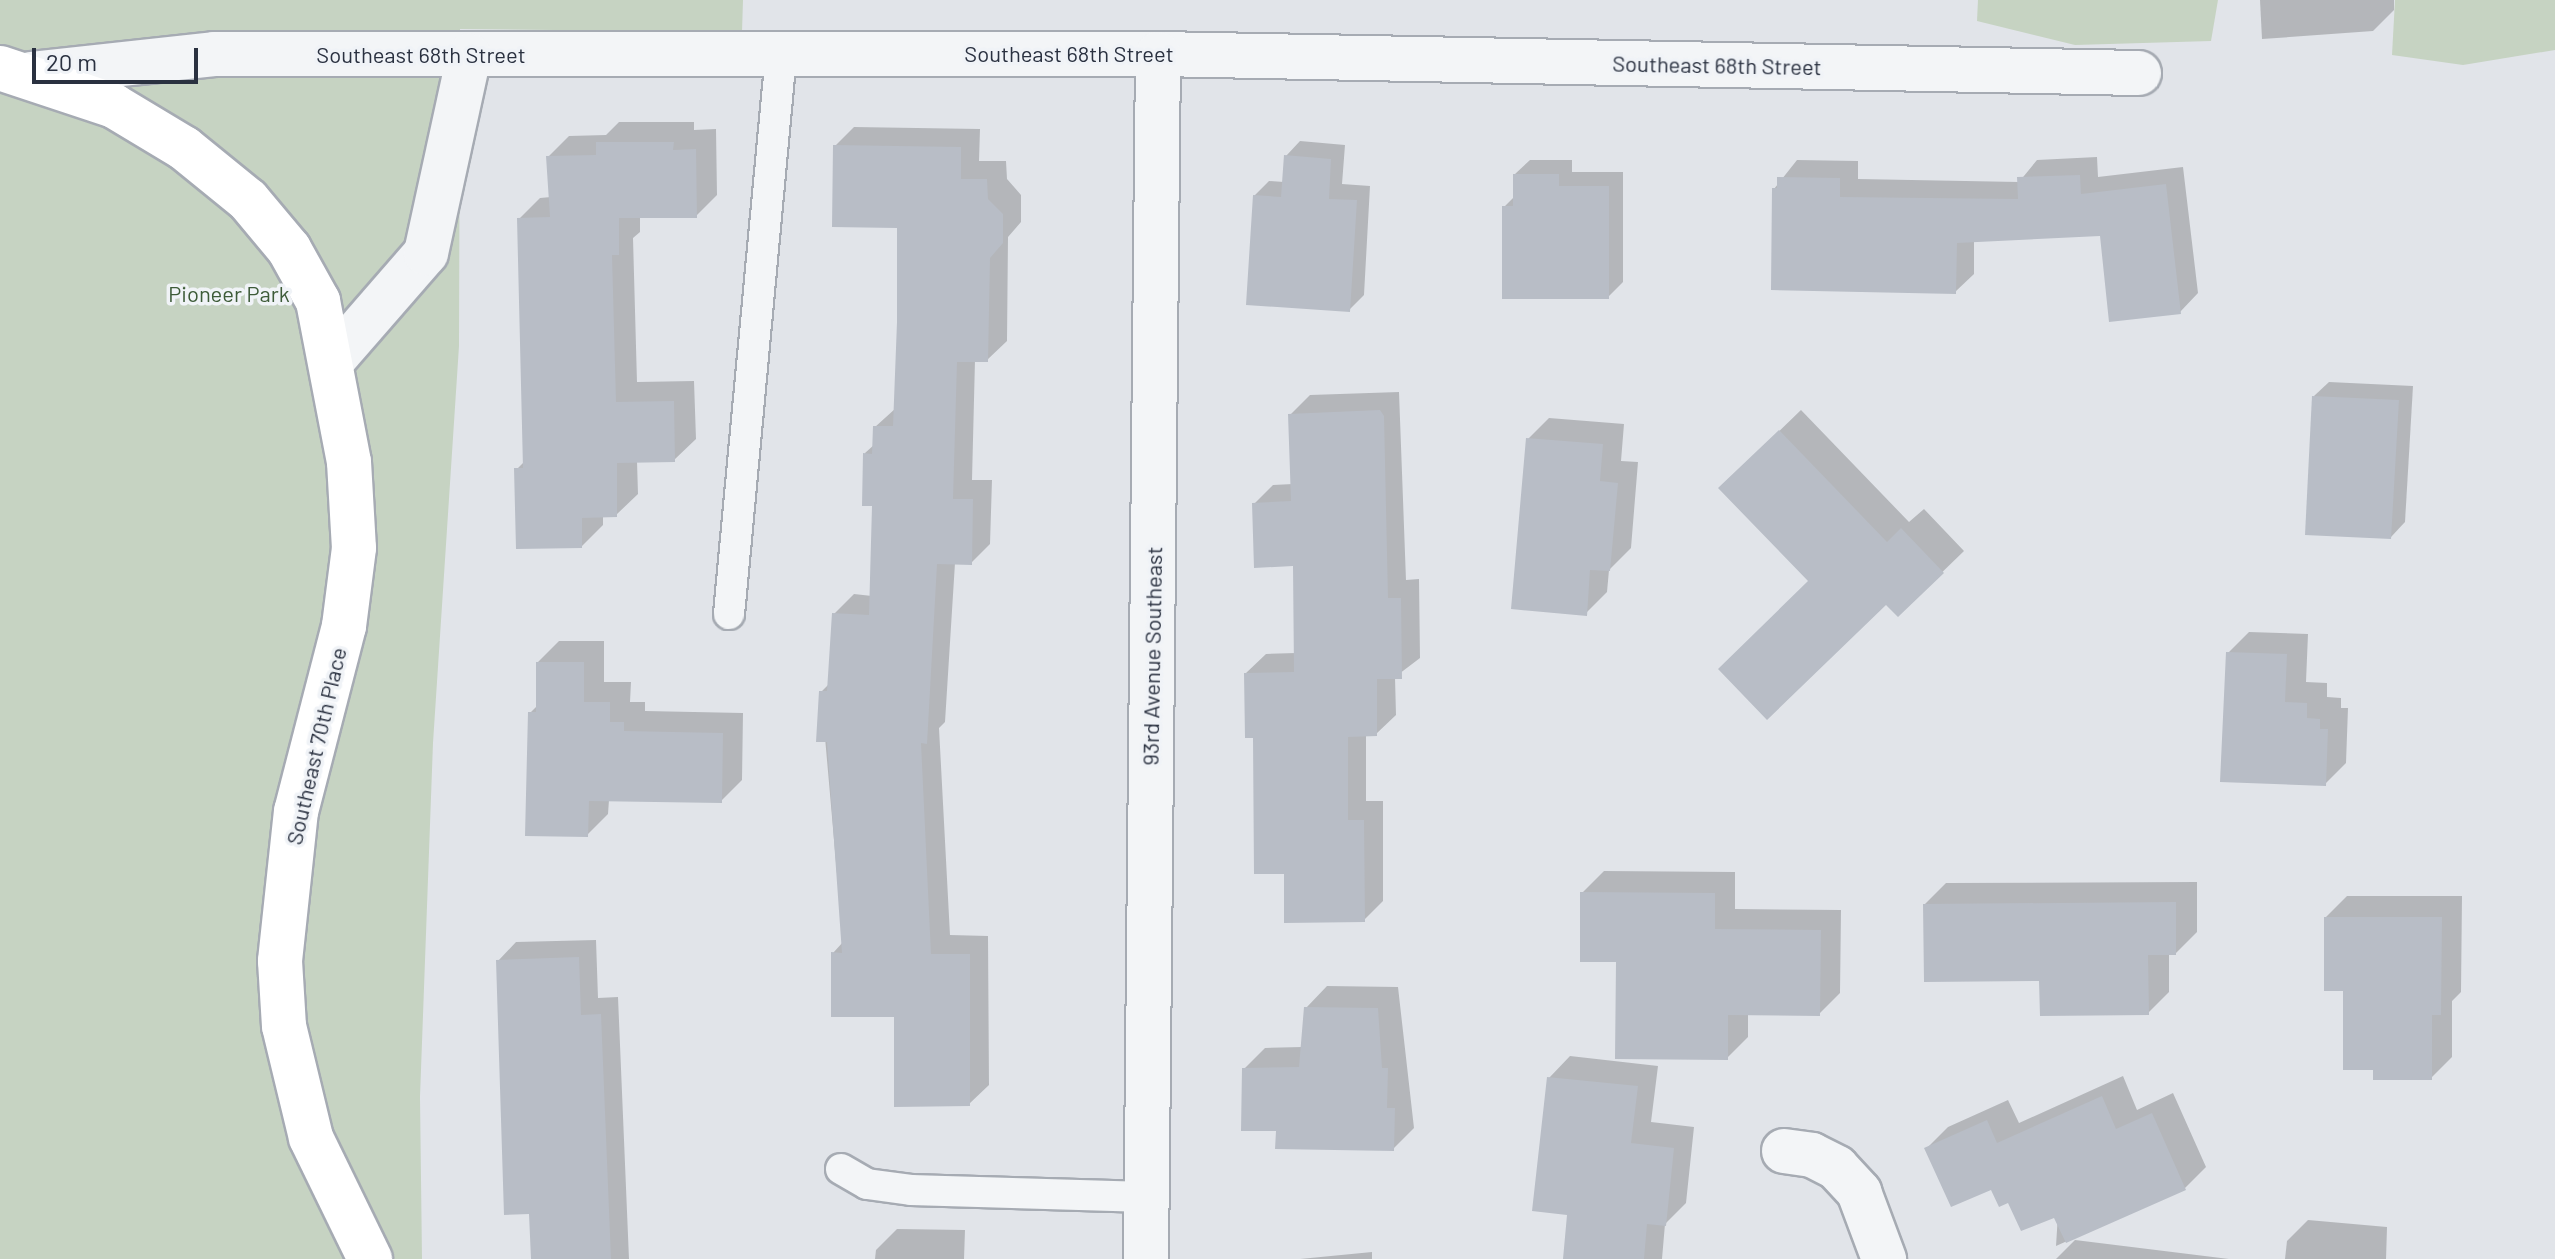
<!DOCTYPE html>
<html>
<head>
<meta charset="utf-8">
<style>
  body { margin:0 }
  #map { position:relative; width:2555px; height:1259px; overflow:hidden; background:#e1e4e9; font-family:Barlow,sans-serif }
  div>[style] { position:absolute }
  .green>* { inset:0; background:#c6d3c2 }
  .shadow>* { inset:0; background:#0003 }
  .building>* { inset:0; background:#b8bdc6 }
  .roads { filter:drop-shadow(2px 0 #a6abb3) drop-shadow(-2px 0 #a6abb3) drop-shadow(0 2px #a6abb3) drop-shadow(0 -2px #a6abb3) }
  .lane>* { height:30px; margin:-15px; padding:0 15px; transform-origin:15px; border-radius:15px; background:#f3f5f7 }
  .street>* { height:44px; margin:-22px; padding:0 22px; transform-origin:22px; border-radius:22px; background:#f3f5f7 }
  .secondary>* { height:44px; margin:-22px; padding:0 22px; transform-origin:22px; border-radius:22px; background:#fff }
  span { translate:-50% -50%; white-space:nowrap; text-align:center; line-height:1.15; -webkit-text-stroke:7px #f0f3f7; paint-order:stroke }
  .street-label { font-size:22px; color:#2a3140 }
  .park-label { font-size:22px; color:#3d5b38 }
  .scale { position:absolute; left:32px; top:48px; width:166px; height:36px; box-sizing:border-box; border:4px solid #2a3140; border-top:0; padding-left:10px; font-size:24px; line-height:28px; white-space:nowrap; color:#2a3140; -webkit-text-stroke:6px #f0f3f7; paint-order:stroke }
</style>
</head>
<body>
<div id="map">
  <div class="green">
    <i style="clip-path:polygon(0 0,743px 0,742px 32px,460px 29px,459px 346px,433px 743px,420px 1097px,422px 1259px,0 1259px)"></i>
    <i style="clip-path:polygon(1978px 0,2218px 0,2211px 41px,2075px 45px,1977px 21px)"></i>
    <i style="clip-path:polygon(2395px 0,2555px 0,2555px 50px,2463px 65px,2392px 55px)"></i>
  </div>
  <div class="shadow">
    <i style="clip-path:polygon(2260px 0,2394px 0,2394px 10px,2373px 31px,2262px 39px)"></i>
    <i style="clip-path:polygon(619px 122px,694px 122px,694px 130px,716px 129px,717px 195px,696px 216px,640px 216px,640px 232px,633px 238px,637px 382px,694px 381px,696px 439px,674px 460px,637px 461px,638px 494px,616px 515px,603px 515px,603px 525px,582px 546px,517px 469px,525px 461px,519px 219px,540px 198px,551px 197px,548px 157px,569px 136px,606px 135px)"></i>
    <i style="clip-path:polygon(854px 127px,980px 129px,979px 161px,1006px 161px,1007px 179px,1021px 195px,1021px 222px,1008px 237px,1007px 341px,987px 360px,975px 360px,972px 480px,992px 480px,990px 544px,971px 563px,955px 563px,945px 722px,939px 728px,950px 935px,988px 936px,989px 1085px,969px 1104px,896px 1015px,833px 953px,843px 942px,821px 692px,830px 683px,834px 614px,854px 594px,872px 596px,874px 504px,865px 453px,875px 444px,875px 427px,896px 408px,899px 226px,835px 146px)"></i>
    <i style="clip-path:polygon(1300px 141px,1345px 145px,1342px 184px,1370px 186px,1364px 295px,1349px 310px,1254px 196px,1269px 181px,1284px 182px,1286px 156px)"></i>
    <i style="clip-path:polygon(2097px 157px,2098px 177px,2183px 167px,2198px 293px,2180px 312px,2101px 234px,1974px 240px,1974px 274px,1955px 292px,1774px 189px,1797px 160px,1858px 161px,1858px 179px,2019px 182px,2037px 160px)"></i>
    <i style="clip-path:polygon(1530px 160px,1572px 160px,1572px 172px,1623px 172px,1623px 282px,1608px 297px,1504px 207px,1515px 196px,1515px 174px)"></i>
    <i style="clip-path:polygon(2329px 382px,2413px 386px,2405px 522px,2391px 537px,2314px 396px)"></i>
    <i style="clip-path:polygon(1399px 392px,1406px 580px,1419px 579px,1420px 658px,1395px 677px,1396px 715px,1376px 734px,1366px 734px,1366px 801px,1383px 801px,1383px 901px,1364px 920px,1286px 872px,1255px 736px,1246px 673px,1266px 654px,1296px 653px,1295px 564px,1254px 504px,1273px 485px,1293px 484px,1290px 415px,1310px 395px)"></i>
    <i style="clip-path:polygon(1801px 410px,1909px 522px,1924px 509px,1964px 551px,1898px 615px,1886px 603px,1811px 581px,1741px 468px)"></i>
    <i style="clip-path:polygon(1549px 418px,1624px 424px,1621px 461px,1638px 462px,1631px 548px,1609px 570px,1607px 592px,1586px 613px,1528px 439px)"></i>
    <i style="clip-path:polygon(2249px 632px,2308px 634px,2306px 682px,2327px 683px,2327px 697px,2341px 698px,2341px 708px,2348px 708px,2346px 763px,2325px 784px,2228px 653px)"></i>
    <i style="clip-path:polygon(559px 641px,604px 641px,604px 682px,631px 682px,630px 702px,645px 702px,645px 711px,743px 713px,742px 780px,721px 801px,609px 800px,608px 814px,587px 835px,530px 713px,538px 705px,538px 662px)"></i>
    <i style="clip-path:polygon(1604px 871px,1735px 872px,1735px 909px,1841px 910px,1840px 993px,1819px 1014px,1748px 1013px,1748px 1037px,1727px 1058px,1618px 960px,1582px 893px)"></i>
    <i style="clip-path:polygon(2197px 882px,2197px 932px,2176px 953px,2169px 953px,2169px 992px,2148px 1013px,2041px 979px,1925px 904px,1946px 883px)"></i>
    <i style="clip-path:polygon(2347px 896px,2462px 896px,2461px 992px,2452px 1001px,2452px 1057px,2431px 1078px,2375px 1068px,2345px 989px,2326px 917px)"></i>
    <i style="clip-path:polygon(596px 940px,598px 998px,618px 997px,629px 1259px,533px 1259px,531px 1212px,498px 961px,516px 942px)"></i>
    <i style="clip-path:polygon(1327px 986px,1398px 987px,1414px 1128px,1393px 1149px,1278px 1129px,1244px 1069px,1265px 1048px,1302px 1047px,1306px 1008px)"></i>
    <i style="clip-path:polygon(1570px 1056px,1658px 1066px,1651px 1122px,1694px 1127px,1686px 1203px,1665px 1224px,1662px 1259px,1565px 1259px,1570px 1213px,1549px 1078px)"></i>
    <i style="clip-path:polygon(2123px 1076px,2137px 1110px,2173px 1093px,2206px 1167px,2185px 1188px,2056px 1246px,2058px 1214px,2009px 1200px,1927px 1148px,1948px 1127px,2008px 1100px,2019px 1123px)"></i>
    <i style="clip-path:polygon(2308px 1220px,2387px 1227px,2386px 1259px,2285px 1259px,2287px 1241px)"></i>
    <i style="clip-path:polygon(897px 1229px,965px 1230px,964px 1259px,875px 1259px,876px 1250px)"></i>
    <i style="clip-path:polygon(2075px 1240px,2229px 1259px,2056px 1259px)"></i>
    <i style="clip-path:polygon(1372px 1252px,1372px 1259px,1383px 1259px,1300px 1259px)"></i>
  </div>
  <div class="building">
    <i style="clip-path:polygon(596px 142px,674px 142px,673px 150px,696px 149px,697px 218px,619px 218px,619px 255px,612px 255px,616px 402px,674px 401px,675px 462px,617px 463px,617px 517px,582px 518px,582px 548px,516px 549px,514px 468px,523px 468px,517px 218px,550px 217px,546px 156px,596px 155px)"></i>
    <i style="clip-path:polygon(833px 145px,961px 147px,961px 179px,987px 179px,988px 199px,1003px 214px,1003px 243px,990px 258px,988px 362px,957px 362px,953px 499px,973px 499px,972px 565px,937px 564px,927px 744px,921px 743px,931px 954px,970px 954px,970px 1106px,894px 1107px,894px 1017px,831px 1017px,831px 952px,842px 953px,827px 742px,816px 742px,819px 691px,827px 691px,832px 613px,869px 615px,872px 506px,862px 506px,863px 453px,872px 454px,873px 426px,893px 426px,897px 322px,897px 228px,832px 227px)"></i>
    <i style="clip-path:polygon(1284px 155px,1331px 159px,1329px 199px,1357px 200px,1350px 312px,1246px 305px,1253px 195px,1281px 197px)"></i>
    <i style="clip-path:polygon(1513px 174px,1559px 174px,1559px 186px,1609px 186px,1609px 299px,1502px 299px,1502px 206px,1513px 206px)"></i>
    <i style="clip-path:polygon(2080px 175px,2081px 194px,2166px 184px,2181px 314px,2109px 322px,2100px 236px,1957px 243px,1956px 294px,1771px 290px,1772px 188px,1777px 188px,1777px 177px,1840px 178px,1840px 197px,2018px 199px,2017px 177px)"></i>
    <i style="clip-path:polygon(2312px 396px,2399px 400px,2391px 539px,2305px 535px)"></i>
    <i style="clip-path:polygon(1380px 410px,1384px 416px,1388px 598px,1401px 598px,1402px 679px,1377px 679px,1377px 736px,1348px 737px,1348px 820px,1364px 820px,1365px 922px,1284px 923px,1284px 874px,1254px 874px,1253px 738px,1245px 738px,1244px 673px,1294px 672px,1293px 566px,1254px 568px,1252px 503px,1291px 501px,1288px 414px)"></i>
    <i style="clip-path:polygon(1779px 430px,1887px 542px,1901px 528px,1944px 573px,1898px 617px,1886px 605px,1767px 720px,1718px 669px,1808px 581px,1718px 488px)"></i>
    <i style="clip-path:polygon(1526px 438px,1603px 444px,1600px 481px,1618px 483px,1610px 571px,1590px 570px,1587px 616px,1511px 609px)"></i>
    <i style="clip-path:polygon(2226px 652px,2287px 654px,2285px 702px,2307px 703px,2307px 718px,2320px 719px,2320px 729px,2328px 729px,2326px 786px,2220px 782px)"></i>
    <i style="clip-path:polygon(536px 662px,584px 662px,584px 702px,610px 702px,610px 722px,624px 722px,624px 731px,723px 733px,722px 803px,589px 801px,588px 837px,525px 836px,528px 712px,536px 712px)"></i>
    <i style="clip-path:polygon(1580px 892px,1715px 893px,1715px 929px,1821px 930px,1820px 1016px,1728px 1015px,1728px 1060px,1615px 1059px,1616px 962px,1580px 962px)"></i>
    <i style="clip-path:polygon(2176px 902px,2176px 955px,2148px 955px,2149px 1015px,2040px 1016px,2039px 981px,1924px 982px,1923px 904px)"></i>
    <i style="clip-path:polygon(2324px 917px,2442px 917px,2441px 1015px,2432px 1015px,2432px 1080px,2373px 1080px,2373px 1070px,2343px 1070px,2343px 991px,2324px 991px)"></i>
    <i style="clip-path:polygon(579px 957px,581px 1015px,601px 1014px,611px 1259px,531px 1259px,529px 1214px,504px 1215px,496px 960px)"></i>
    <i style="clip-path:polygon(1304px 1007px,1378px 1008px,1382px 1068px,1388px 1068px,1387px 1108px,1395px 1108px,1394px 1151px,1275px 1149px,1276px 1131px,1241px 1131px,1242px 1068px,1299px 1067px)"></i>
    <i style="clip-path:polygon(1547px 1077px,1638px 1086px,1631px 1143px,1674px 1148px,1666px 1226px,1647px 1224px,1644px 1259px,1563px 1259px,1567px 1215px,1532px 1211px)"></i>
    <i style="clip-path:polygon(2102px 1096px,2116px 1129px,2152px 1113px,2186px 1190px,2066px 1243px,2054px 1218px,2021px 1231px,2008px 1203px,1999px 1207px,1991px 1190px,1951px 1207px,1924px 1148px,1987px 1120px,1997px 1143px)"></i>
  </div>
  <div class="roads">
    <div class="lane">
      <i style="left:729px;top:614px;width:562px;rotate:-84.69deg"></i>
      <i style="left:841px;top:1169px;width:30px;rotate:30deg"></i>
      <i style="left:867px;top:1184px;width:44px;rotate:7.8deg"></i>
      <i style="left:911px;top:1190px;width:236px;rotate:1.7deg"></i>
    </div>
    <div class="street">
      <i style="left:30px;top:74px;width:185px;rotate:-6.2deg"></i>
      <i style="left:214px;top:54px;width:944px"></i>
      <i style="left:1158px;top:54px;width:981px;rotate:1.11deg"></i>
      <i style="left:332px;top:361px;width:143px;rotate:-49deg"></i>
      <i style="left:426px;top:253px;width:202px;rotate:-77.7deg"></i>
      <i style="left:1784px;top:1151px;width:28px;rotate:8deg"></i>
      <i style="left:1812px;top:1155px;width:28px;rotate:27deg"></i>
      <i style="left:1837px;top:1168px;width:33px;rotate:47deg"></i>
      <i style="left:1859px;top:1192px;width:72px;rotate:69.5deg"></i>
      <i style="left:1146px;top:1259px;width:1205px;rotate:-89.43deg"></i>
    </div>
    <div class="secondary">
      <i style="left:0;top:68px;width:120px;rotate:18.4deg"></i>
      <i style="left:114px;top:106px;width:82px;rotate:31deg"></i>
      <i style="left:184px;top:148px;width:82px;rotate:39.1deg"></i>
      <i style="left:248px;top:200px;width:64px;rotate:50.1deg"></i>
      <i style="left:289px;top:249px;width:60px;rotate:60.9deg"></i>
      <i style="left:318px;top:301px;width:164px;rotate:79.1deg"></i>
      <i style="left:349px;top:462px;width:86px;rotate:86.7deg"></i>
      <i style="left:354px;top:548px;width:79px;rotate:97.3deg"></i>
      <i style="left:344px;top:626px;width:191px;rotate:104.5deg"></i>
      <i style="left:296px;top:811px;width:151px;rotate:96.1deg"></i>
      <i style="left:280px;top:961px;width:65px;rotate:86.5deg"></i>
      <i style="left:284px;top:1026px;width:115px;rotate:76.4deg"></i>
      <i style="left:311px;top:1138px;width:135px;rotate:64deg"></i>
    </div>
  </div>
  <div class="street-label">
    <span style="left:1069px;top:54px">Southeast 68th Street</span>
    <span style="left:421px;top:55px">Southeast 68th Street</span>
    <span style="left:1717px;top:65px;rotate:1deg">Southeast 68th Street</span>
    <span style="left:1152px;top:656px;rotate:-89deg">93rd Avenue Southeast</span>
    <span style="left:316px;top:746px;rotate:-77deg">Southeast 70th Place</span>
  </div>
  <div class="park-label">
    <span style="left:229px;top:294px">Pioneer Park</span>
  </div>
  <div class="scale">20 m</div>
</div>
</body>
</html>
